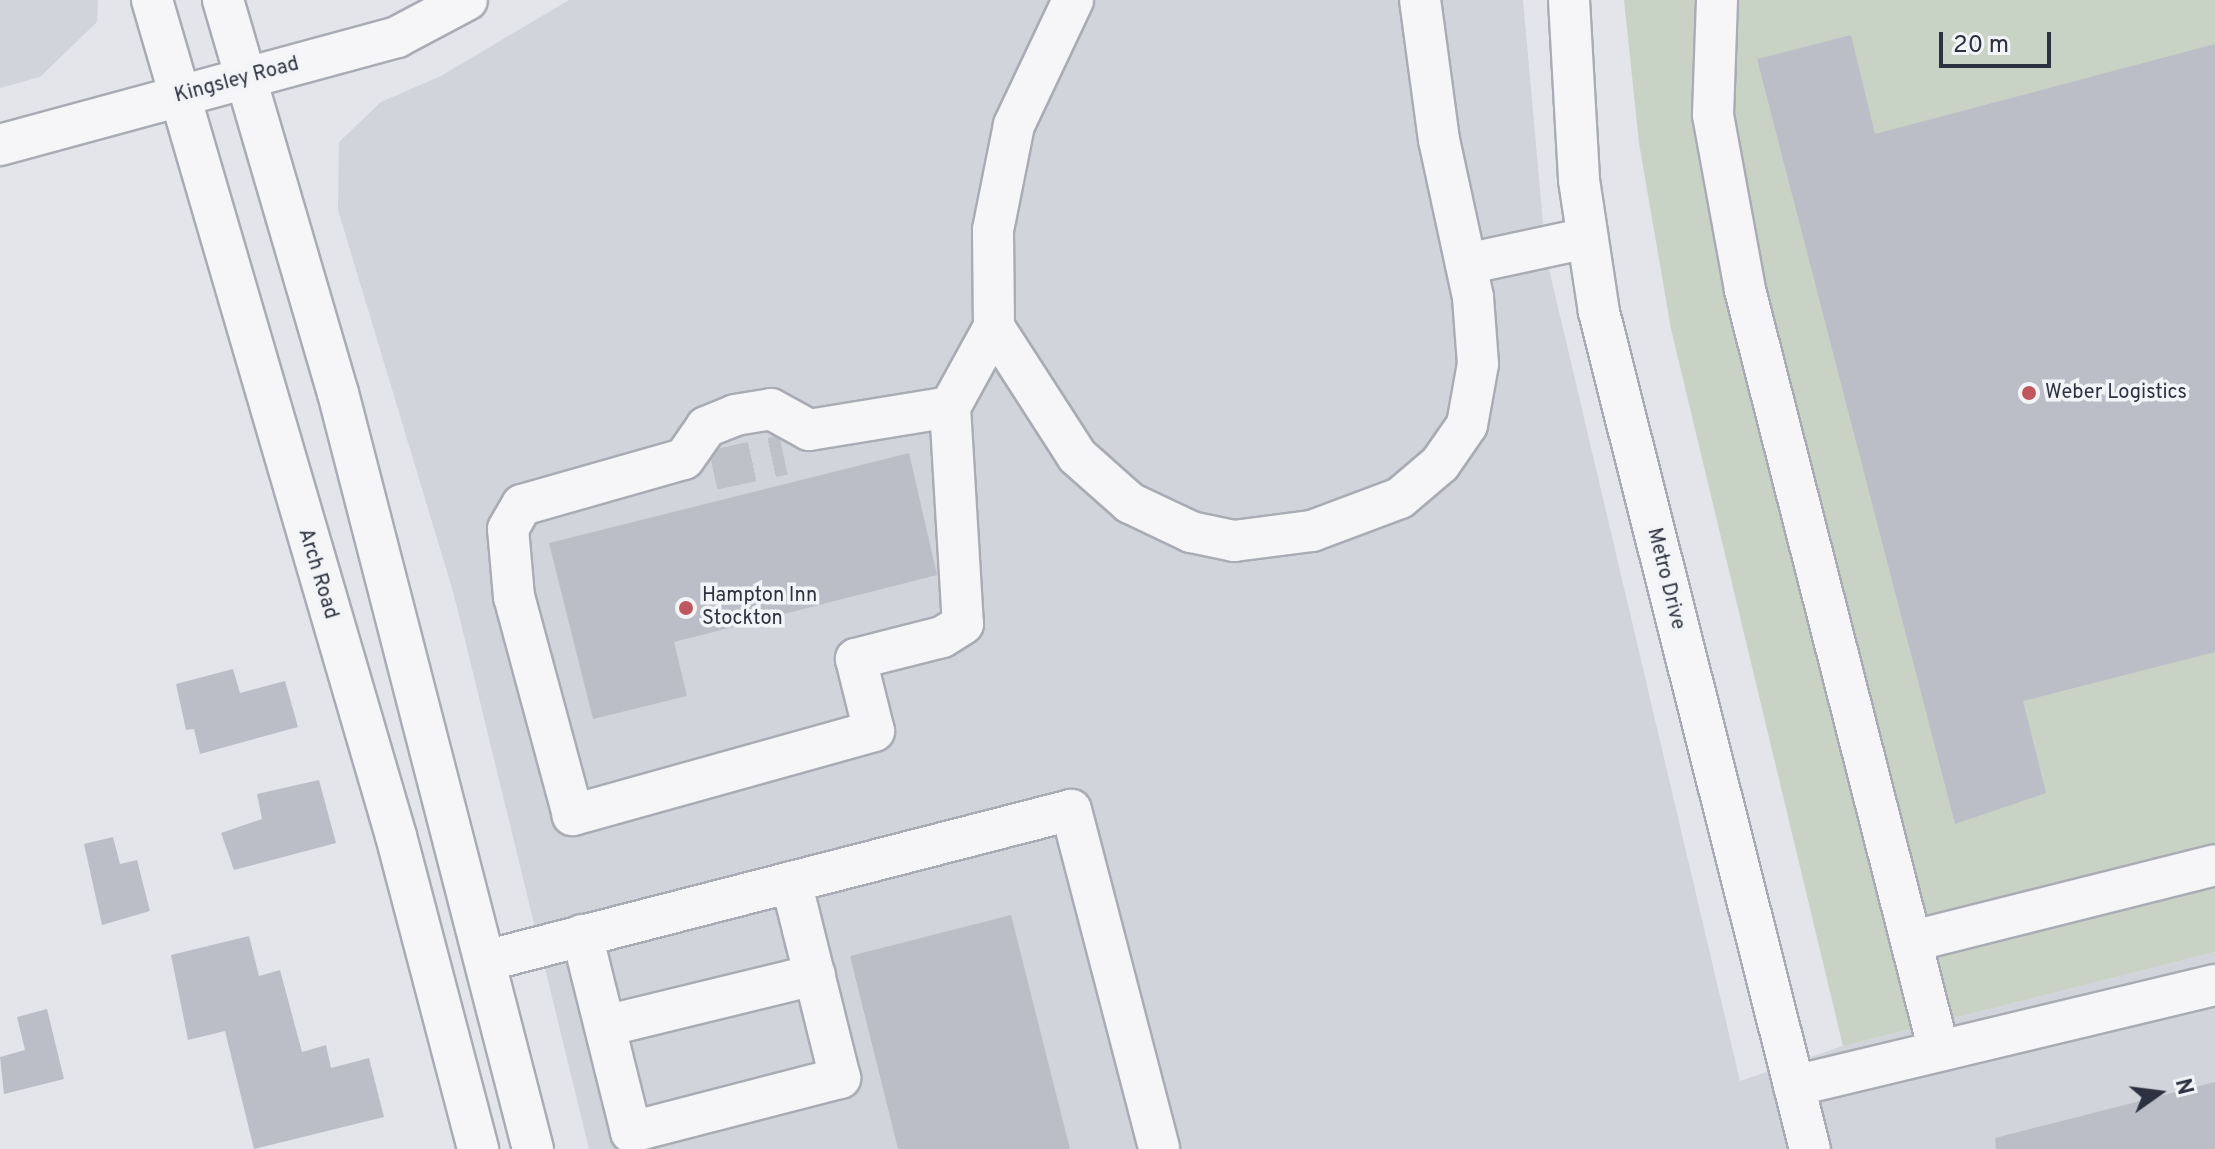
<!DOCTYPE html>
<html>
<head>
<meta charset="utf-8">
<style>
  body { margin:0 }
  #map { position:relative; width:2215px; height:1149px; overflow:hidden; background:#e3e5ea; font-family:Overpass,sans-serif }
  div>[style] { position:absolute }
  .built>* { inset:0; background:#d2d4db }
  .green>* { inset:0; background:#c8d3c5 }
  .building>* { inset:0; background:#bbbec6 }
  .minor-tunnel>* { height:40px; margin-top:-20px; transform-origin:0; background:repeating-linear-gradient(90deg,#bfc1c8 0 40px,transparent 0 60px) }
  .roads { filter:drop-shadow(2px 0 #a9acb4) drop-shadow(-2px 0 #a9acb4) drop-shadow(0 2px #a9acb4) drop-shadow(0 -2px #a9acb4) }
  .minor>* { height:40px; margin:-20px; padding:0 20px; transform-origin:20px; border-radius:20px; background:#f6f6f9 }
  .dots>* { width:22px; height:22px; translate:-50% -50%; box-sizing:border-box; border:4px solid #f3f4f7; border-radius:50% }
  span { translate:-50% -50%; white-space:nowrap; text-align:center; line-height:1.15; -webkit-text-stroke:7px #f3f4f7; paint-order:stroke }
  .street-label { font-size:20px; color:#2d3240 }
  .poi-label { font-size:20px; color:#2d3240 }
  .left { translate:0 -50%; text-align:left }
  .north { position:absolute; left:2119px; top:1053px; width:80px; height:80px; -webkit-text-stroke:6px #f3f4f7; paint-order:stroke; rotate:76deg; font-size:22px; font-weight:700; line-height:32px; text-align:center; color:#2d3240 }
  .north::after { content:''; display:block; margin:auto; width:28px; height:36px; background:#2d3240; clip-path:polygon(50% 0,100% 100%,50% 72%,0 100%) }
  .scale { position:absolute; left:1939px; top:32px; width:112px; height:36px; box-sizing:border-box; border:4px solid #2d3240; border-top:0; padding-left:10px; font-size:24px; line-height:28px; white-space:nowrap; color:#2d3240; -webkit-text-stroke:6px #f3f4f7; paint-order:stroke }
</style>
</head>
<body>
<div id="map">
  <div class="built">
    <i style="clip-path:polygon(0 0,98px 0,97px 22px,40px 77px,0 88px)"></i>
    <i style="clip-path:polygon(569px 0,1523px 0,1546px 256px,1740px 1081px,1843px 1046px,2215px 952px,2215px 1149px,589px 1149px,454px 595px,338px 210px,339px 142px,381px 102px,441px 76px)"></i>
  </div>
  <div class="green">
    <i style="clip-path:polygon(1624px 0,2215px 0,2215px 952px,1843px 1046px,1671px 329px,1639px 143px)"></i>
  </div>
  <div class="building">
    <i style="clip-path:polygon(1851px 35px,1875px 134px,2215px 44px,2215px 652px,2023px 701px,2046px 793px,1955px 824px,1757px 59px)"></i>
    <i style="clip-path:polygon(909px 453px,937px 575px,674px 642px,687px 696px,593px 719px,549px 543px)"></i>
    <i style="clip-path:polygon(233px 669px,240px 693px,285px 681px,298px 727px,200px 754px,194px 729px,186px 730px,176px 684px)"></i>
    <i style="clip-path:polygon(319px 780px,336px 843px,234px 870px,221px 833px,262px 819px,257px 794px)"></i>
    <i style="clip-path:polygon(113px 837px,120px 864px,137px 860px,150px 911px,102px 925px,84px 844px)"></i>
    <i style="clip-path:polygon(1011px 915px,1070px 1149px,898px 1149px,850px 956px)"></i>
    <i style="clip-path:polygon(249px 936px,259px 976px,280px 970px,302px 1052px,326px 1045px,331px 1068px,369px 1058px,384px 1117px,254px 1149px,225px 1031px,188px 1040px,171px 955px)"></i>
    <i style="clip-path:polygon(47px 1009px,64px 1079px,4px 1094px,0 1057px,25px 1050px,17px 1017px)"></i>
    <i style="clip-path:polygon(2215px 1082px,2215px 1149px,1996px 1149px,1995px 1138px)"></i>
  </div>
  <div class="minor-tunnel">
    <i style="left:713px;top:470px;width:72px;rotate:-12.1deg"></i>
  </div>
  <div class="roads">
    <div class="minor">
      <i style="left:152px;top:0;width:871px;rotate:73.73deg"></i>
      <i style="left:396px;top:836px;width:324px;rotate:75.3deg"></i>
      <i style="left:223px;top:0;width:409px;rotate:73.7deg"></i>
      <i style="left:338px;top:393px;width:781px;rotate:75.54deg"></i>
      <i style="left:1569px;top:0;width:180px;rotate:86.8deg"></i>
      <i style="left:1579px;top:180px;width:134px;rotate:81.4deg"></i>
      <i style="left:1599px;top:312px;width:863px;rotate:75.85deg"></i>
      <i style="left:1717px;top:0;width:115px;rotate:92deg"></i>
      <i style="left:1713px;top:115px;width:178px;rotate:79.6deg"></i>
      <i style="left:1745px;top:290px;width:785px;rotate:75.7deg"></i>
      <i style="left:0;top:145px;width:411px;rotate:-15.2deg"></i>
      <i style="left:397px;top:37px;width:79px;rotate:-27.9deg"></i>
      <i style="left:1466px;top:264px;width:124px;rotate:-12.1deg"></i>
      <i style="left:994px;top:327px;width:153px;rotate:57.2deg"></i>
      <i style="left:1077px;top:456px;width:71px;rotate:41.6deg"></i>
      <i style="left:1130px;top:503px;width:68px;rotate:25.4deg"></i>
      <i style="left:1191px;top:532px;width:44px;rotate:11.8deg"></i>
      <i style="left:1234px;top:541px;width:79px;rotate:-7.3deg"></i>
      <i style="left:1312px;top:531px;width:94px;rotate:-20.6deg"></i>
      <i style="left:1400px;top:498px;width:52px;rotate:-40.4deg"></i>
      <i style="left:1440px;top:464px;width:47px;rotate:-55.3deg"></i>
      <i style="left:1467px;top:425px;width:62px;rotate:-79.8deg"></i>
      <i style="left:1478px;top:364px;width:67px;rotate:-94.3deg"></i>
      <i style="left:1473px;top:297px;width:161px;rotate:-102.2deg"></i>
      <i style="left:1439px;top:140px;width:141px;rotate:-97.7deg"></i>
      <i style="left:950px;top:407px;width:217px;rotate:86.6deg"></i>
      <i style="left:963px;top:624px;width:25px;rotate:148deg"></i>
      <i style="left:942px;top:637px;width:89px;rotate:165.7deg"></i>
      <i style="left:856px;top:659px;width:74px;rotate:76deg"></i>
      <i style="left:874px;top:731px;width:313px;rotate:164.4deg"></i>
      <i style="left:573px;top:815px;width:226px;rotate:-105.1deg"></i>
      <i style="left:514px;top:597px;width:68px;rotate:-95deg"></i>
      <i style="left:508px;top:529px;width:28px;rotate:-60deg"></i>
      <i style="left:522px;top:505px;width:168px;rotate:-15.9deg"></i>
      <i style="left:684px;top:459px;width:39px;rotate:-55deg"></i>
      <i style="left:706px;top:427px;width:31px;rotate:-22deg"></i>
      <i style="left:735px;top:415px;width:36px;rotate:-9deg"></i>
      <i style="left:771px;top:409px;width:43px;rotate:28.9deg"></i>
      <i style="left:809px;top:430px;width:143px;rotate:-9.3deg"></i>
      <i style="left:950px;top:407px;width:91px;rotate:-61.2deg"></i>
      <i style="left:994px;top:327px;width:97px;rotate:-90.6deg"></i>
      <i style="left:993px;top:230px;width:107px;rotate:-78.7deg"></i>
      <i style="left:1014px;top:125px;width:138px;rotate:-64.7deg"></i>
      <i style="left:582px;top:935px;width:203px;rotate:76deg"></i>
      <i style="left:631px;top:1132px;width:216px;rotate:-14.5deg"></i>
      <i style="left:840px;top:1078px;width:202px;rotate:-104deg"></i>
      <i style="left:1913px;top:941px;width:311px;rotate:-14.1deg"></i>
      <i style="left:485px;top:961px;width:605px;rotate:-14.45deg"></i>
      <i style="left:1071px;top:810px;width:350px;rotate:75.4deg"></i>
      <i style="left:605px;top:1026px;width:216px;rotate:-13.7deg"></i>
      <i style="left:1794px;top:1086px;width:433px;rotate:-13.5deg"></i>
    </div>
  </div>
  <div class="dots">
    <i style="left:2029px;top:393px;background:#c0575e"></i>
    <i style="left:686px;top:608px;background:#c0575e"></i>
  </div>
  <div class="street-label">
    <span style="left:237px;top:81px;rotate:-15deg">Kingsley Road</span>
    <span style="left:317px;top:574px;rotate:73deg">Arch Road</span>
    <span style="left:1665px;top:579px;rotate:76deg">Metro Drive</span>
  </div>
  <div class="poi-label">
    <span class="left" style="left:2045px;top:393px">Weber Logistics</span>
    <span class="left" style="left:702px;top:608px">Hampton Inn<br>Stockton</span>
  </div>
  <div class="north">N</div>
  <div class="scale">20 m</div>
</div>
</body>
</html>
